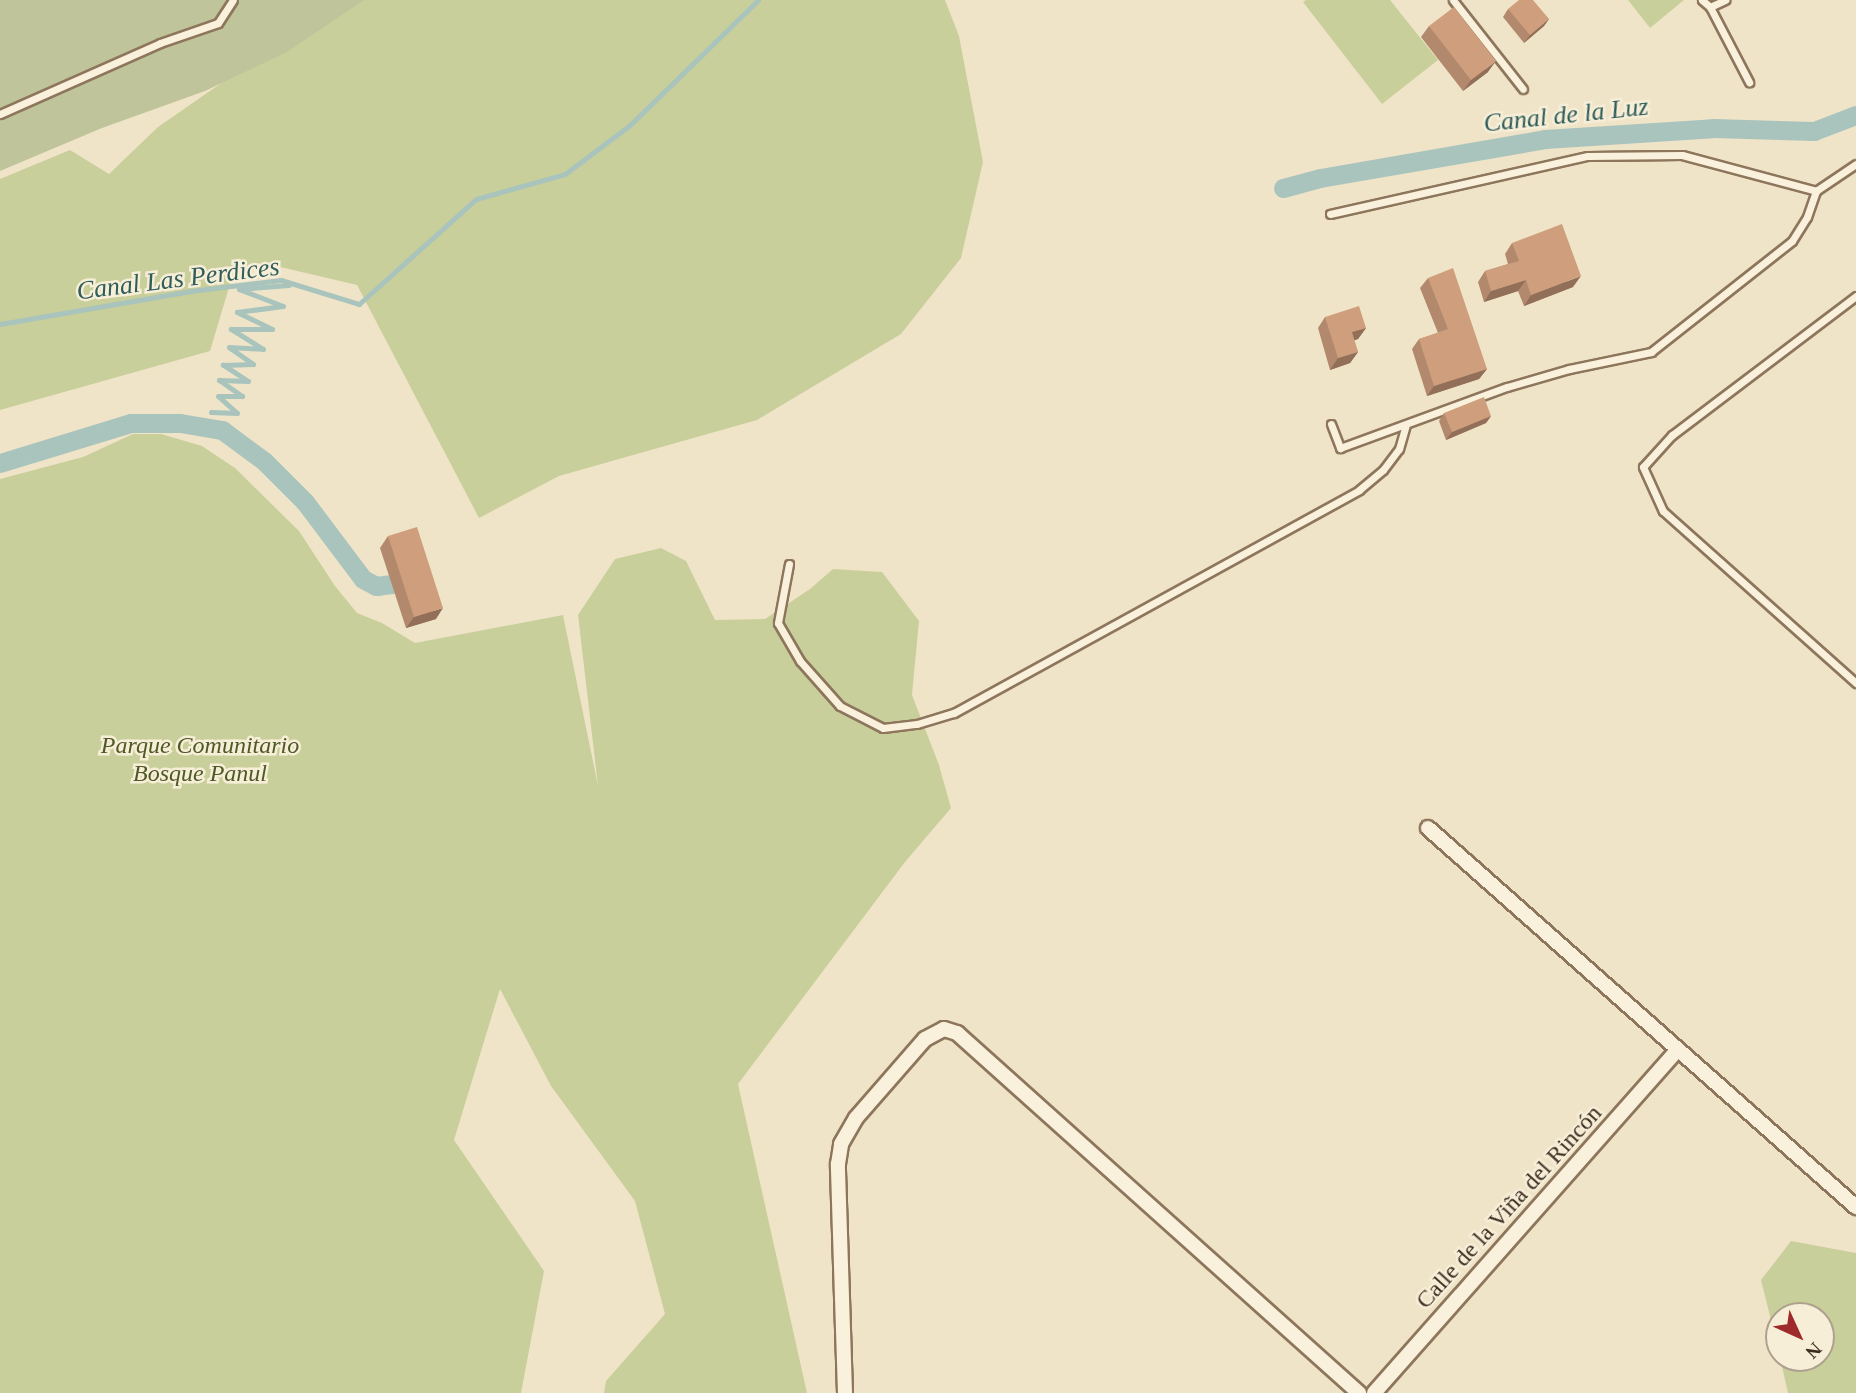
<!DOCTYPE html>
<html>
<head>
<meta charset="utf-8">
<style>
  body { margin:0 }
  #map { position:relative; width:1856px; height:1393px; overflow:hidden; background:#f0e4c8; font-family:Georgia,serif }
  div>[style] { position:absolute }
  .green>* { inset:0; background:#c9cf9b }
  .cemetery>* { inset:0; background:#bfc49a }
  .stream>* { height:5px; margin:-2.5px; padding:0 2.5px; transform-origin:2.5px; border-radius:2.5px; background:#a9c4bc }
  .canal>* { height:19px; margin:-9.5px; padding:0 9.5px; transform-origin:9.5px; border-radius:9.5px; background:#a9c4bc }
  .roads { filter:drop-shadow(2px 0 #8d765c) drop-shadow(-2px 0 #8d765c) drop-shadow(0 2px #8d765c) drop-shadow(0 -2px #8d765c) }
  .lane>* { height:7px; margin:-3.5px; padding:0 3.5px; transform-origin:3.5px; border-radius:3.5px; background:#faf1dc }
  .street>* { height:14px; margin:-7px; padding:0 7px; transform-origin:7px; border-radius:7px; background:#faf1dc }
  .wall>* { inset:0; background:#b2896c }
  .shaded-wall>* { inset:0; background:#916f58 }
  .building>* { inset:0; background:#cf9f7d }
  span { translate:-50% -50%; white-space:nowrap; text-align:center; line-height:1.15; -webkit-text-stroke:5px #f7eed8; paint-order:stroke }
  .park-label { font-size:24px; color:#4d5a26; font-style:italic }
  .street-label { font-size:24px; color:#3d2e20 }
  .water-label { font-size:26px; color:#2f5d5a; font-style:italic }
  .north { position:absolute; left:1765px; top:1302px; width:70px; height:70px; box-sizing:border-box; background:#f7eed8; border:2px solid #ada18e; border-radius:50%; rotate:135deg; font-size:19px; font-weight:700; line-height:28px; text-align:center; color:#3d2e20 }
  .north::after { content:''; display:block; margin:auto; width:24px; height:32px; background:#9e2a2b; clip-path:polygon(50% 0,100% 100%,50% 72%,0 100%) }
</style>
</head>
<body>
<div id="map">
  <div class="green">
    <i style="clip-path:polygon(341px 0,945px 0,959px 36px,983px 162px,961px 258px,901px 334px,757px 420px,559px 476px,479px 518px,357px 285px,276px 266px,233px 274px,210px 351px,0 410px,0 179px,70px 150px,109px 174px,158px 127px)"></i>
    <i style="clip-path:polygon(1306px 0,1390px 0,1438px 60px,1382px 104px,1303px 2px)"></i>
    <i style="clip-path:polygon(1628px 0,1684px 0,1650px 28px)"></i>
    <i style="clip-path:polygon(133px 434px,161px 434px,202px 446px,235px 468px,299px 531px,335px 586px,357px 613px,382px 623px,415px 643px,563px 615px,598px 786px,578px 615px,615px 559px,661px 548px,686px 561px,715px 620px,765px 619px,810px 589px,833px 569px,882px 572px,919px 621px,912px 695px,939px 765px,951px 808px,905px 862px,738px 1084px,807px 1393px,604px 1393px,606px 1381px,665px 1314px,635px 1201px,551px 1086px,500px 989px,454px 1140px,544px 1271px,521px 1393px,0 1393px,0 479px,83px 457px)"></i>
    <i style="clip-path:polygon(1791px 1241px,1856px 1253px,1856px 1393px,1788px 1393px,1780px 1358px,1821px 1358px,1821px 1316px,1779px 1316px,1779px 1352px,1761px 1280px)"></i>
  </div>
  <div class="cemetery">
    <i style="clip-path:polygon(0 0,364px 0,287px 52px,205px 91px,102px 128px,0 171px)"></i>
  </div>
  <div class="stream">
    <i style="left:0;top:324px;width:194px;rotate:-9.8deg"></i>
    <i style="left:191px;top:291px;width:91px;rotate:-7deg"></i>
    <i style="left:281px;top:280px;width:82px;rotate:17.1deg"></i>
    <i style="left:359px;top:304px;width:157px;rotate:-41.9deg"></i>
    <i style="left:476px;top:199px;width:92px;rotate:-15.7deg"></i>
    <i style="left:565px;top:174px;width:81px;rotate:-37deg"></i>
    <i style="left:630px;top:125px;width:179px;rotate:-44.3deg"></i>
    <i style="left:211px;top:412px;width:26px;rotate:2deg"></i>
    <i style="left:237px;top:413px;width:25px;rotate:-138deg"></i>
    <i style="left:218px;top:396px;width:24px"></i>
    <i style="left:242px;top:396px;width:28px;rotate:-145deg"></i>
    <i style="left:219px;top:380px;width:29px;rotate:2deg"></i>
    <i style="left:248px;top:381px;width:30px;rotate:-147deg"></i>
    <i style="left:223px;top:365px;width:30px;rotate:-2deg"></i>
    <i style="left:253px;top:364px;width:29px;rotate:-145deg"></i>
    <i style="left:229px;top:347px;width:34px;rotate:3deg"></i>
    <i style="left:263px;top:349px;width:38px;rotate:-148deg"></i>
    <i style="left:231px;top:329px;width:41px"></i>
    <i style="left:272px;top:329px;width:39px;rotate:-154deg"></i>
    <i style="left:237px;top:312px;width:46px;rotate:-7.4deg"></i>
    <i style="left:283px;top:306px;width:47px;rotate:-158.9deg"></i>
    <i style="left:239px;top:289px;width:50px;rotate:-4.6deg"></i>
  </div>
  <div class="canal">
    <i style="left:1283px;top:188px;width:38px;rotate:-15deg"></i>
    <i style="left:1320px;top:178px;width:228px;rotate:-9.8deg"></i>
    <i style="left:1545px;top:139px;width:168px;rotate:-3.7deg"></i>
    <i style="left:1713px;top:128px;width:101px;rotate:1.7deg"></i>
    <i style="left:1814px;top:131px;width:45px;rotate:-20.9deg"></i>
    <i style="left:0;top:463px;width:137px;rotate:-17deg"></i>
    <i style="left:131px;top:423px;width:49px"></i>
    <i style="left:180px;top:423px;width:43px;rotate:9.5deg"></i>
    <i style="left:222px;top:430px;width:52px;rotate:36.4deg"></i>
    <i style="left:264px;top:461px;width:58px;rotate:45deg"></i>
    <i style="left:305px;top:502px;width:96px;rotate:53deg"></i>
    <i style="left:363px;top:579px;width:15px;rotate:28deg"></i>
    <i style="left:376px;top:586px;width:16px;rotate:-7deg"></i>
  </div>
  <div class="roads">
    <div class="lane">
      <i style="left:1453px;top:0;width:113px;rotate:51.8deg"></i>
      <i style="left:1702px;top:0;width:11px;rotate:41deg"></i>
      <i style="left:1710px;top:7px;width:17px;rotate:-25deg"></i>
      <i style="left:1710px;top:7px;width:85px;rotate:62.5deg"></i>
      <i style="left:0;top:114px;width:175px;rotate:-23.9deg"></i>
      <i style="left:160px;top:43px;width:61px;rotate:-19deg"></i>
      <i style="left:218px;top:23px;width:27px;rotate:-57deg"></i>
      <i style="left:1330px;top:214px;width:264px;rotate:-12.7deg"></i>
      <i style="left:1588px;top:156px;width:94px;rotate:-0.6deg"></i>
      <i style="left:1682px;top:155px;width:139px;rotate:15deg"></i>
      <i style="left:1856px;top:296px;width:231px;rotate:142.9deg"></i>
      <i style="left:1672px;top:435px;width:43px;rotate:132.2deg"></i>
      <i style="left:1643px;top:467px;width:48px;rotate:65.6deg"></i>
      <i style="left:1663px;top:511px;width:259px;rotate:41.7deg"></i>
      <i style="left:1331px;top:424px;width:26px;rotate:69deg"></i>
      <i style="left:1340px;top:448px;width:178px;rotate:-20.1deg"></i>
      <i style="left:1507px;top:387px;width:65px;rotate:-16.2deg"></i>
      <i style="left:1569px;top:369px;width:84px;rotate:-11.7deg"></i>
      <i style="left:1651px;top:352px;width:179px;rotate:-38.2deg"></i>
      <i style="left:1792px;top:241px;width:28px;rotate:-58deg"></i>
      <i style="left:1807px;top:217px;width:28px;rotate:-71deg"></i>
      <i style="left:1816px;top:191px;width:48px;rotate:-34deg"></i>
      <i style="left:789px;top:564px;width:60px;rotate:100.6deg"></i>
      <i style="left:778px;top:623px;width:44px;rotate:59.9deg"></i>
      <i style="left:800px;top:661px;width:60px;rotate:48.4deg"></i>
      <i style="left:840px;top:706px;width:48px;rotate:27.1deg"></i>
      <i style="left:883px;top:728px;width:34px;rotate:-7deg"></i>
      <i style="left:917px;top:724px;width:39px;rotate:-17deg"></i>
      <i style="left:954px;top:713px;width:462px;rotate:-28.8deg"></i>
      <i style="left:1359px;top:490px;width:31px;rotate:-40deg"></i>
      <i style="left:1383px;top:470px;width:26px;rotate:-53deg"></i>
      <i style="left:1399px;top:449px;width:25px;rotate:-74deg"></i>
    </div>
    <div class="street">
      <i style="left:1428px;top:828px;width:572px;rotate:41.53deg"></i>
      <i style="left:845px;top:1393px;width:229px;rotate:-91.8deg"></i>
      <i style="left:838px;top:1164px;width:20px;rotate:-81deg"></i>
      <i style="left:841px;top:1144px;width:30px;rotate:-60deg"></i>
      <i style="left:856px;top:1118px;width:105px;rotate:-48.9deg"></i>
      <i style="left:925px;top:1039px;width:21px;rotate:-28deg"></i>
      <i style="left:944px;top:1029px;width:14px;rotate:17deg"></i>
      <i style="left:957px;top:1033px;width:540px;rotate:41.85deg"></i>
      <i style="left:1374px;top:1393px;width:457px;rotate:-48.5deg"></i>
    </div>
  </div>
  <div class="wall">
    <i style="clip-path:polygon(1508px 9px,1549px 19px,1544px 26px,1524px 43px,1503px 17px)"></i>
    <i style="clip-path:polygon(1429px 26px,1488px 72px,1463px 91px,1421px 37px)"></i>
    <i style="clip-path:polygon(1512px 243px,1573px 287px,1524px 306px,1518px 291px,1484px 302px,1478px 282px,1485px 271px,1508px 264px,1505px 254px)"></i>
    <i style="clip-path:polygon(1428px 278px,1487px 369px,1479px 379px,1427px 396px,1412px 349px,1419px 339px,1438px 333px,1420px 288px)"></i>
    <i style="clip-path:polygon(1325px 317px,1366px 328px,1358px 339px,1354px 340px,1358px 352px,1350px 363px,1330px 370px,1318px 328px)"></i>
    <i style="clip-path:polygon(1444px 413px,1491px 416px,1486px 423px,1446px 440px,1439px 421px)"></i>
    <i style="clip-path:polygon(388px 536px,436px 619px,406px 628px,380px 548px)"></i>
  </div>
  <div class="shaded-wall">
    <i style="clip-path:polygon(1549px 19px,1544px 26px,1524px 43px,1530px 35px)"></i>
    <i style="clip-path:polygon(1496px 61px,1488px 72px,1463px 91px,1471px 80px)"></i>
    <i style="clip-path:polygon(1581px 276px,1573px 287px,1524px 306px,1531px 295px)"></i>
    <i style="clip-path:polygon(1526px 280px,1518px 291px,1484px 302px,1491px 291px)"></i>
    <i style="clip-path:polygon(1366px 328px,1358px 339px,1344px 344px,1352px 332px)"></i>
    <i style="clip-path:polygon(1358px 352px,1350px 363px,1330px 370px,1338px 358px)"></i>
    <i style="clip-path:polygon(1487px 369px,1479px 379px,1427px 396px,1434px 386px)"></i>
    <i style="clip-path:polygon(1491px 416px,1486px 423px,1446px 440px,1452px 432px)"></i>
    <i style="clip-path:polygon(443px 608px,436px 619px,406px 628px,414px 617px)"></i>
  </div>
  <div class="building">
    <i style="clip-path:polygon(1519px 0,1533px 0,1549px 19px,1530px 35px,1508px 9px)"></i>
    <i style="clip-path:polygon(1454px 7px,1496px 61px,1471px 80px,1429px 26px)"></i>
    <i style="clip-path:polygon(1562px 224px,1581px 276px,1531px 295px,1526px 280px,1491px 291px,1485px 271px,1519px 261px,1512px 243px)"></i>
    <i style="clip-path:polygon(1453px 268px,1487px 369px,1434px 386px,1419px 339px,1448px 329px,1428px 278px)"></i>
    <i style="clip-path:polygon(1359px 306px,1366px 328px,1352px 332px,1358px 352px,1338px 358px,1325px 317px)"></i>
    <i style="clip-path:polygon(1484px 397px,1491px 416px,1452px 432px,1444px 413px)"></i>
    <i style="clip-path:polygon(417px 527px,443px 608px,414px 617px,388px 536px)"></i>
  </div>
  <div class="park-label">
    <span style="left:200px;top:760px">Parque Comunitario<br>Bosque Panul</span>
  </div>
  <div class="street-label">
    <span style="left:1509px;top:1207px;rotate:-48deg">Calle de la Viña del Rincón</span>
  </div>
  <div class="water-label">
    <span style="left:1566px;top:115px;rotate:-6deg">Canal de la Luz</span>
    <span style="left:178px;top:279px;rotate:-7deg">Canal Las Perdices</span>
  </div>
  <div class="north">N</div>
</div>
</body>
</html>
